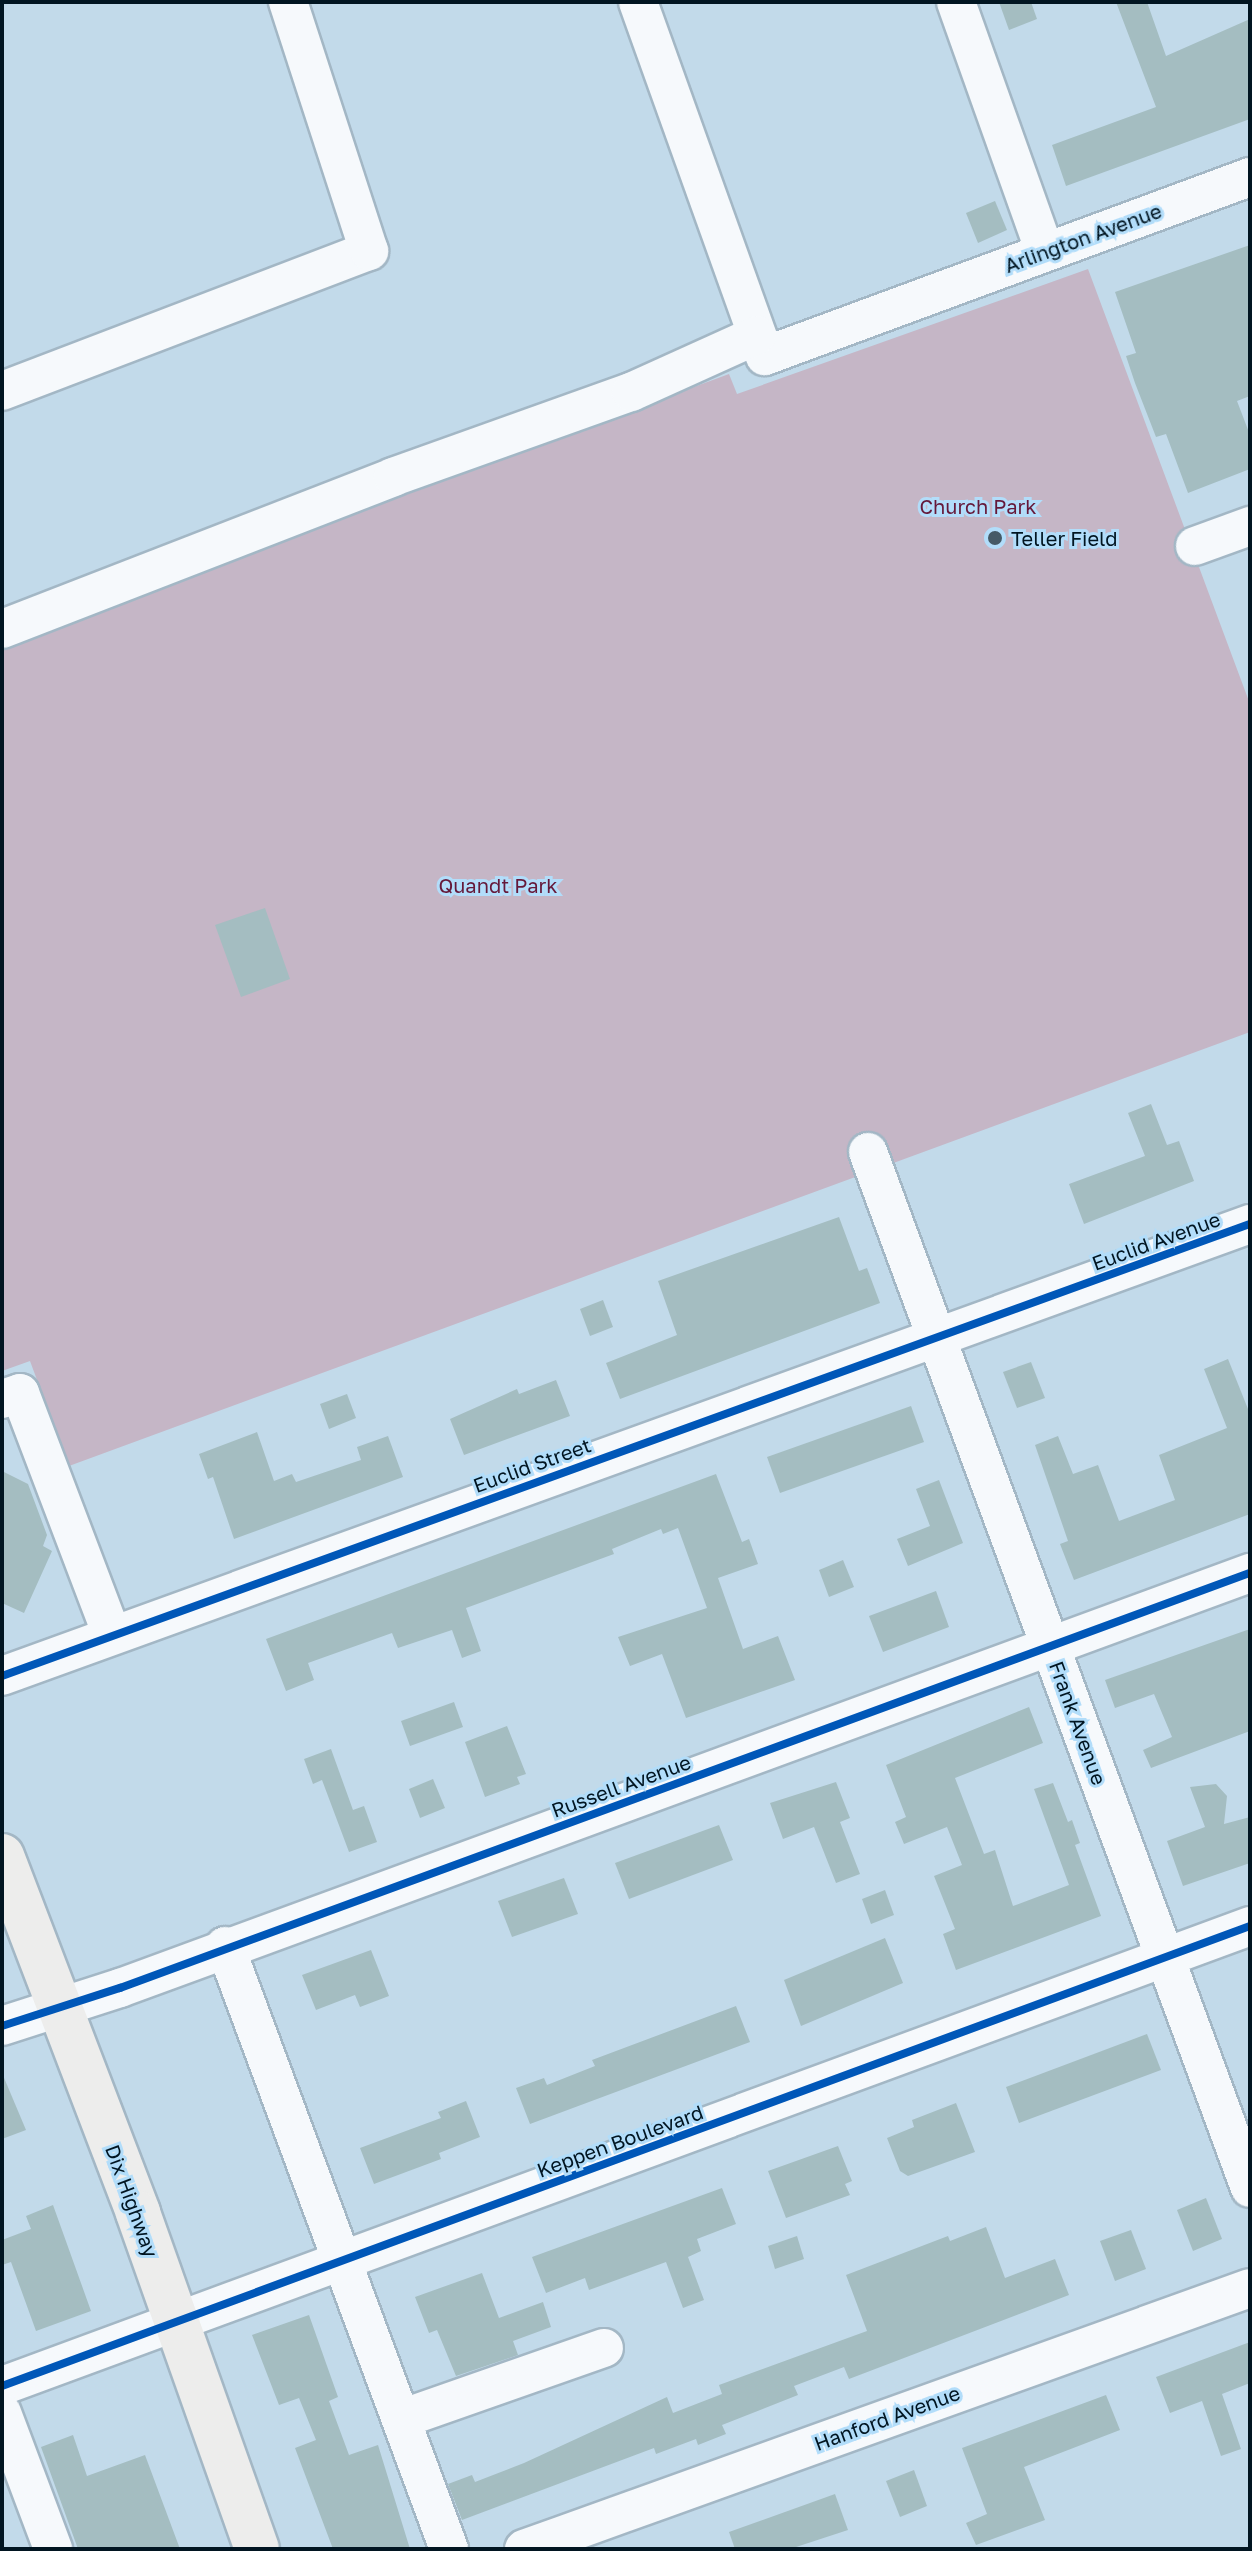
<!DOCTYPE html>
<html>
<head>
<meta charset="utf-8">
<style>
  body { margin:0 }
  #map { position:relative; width:1252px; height:2551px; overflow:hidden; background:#c2daea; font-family:"Golos Text",sans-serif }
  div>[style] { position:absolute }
  .green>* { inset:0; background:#c5b6c6 }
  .building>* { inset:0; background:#a4bdc1 }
  .roads { filter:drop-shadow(2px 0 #a3b7c5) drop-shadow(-2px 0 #a3b7c5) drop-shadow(0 2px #a3b7c5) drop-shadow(0 -2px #a3b7c5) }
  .minor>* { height:38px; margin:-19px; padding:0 19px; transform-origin:19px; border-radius:19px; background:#f6f9fc }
  .major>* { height:44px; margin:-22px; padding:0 22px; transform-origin:22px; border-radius:22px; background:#ededec }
  .cycleway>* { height:8px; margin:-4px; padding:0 4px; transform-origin:4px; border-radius:4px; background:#0057b8 }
  .dots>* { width:22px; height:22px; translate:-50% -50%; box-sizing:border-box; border:4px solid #b2ddfa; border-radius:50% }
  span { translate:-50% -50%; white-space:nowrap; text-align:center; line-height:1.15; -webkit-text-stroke:6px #b2ddfa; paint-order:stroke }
  .street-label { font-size:20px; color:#011521 }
  .park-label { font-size:20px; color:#65193a }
  .poi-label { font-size:20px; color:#011521 }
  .left { translate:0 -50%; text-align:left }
  .frame { position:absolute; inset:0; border:4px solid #011521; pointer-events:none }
</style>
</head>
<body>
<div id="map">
  <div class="green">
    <i style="clip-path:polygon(1088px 269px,1250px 704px,1250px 1032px,69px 1466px,30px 1361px,2px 1371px,2px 643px,729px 374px,737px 394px)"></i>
  </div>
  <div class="building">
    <i style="clip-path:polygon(999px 2px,1031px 2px,1037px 19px,1009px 30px)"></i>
    <i style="clip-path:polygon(1116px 2px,1147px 2px,1166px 56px,1250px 19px,1250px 119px,1066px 186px,1052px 145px,1156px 107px)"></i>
    <i style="clip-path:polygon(995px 201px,1007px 230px,978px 243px,966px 213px)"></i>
    <i style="clip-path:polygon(1250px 245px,1250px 396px,1237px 401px,1250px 435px,1250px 469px,1188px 493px,1166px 434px,1156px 437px,1135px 383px,1126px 356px,1136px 353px,1115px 292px)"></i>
    <i style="clip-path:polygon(265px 908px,290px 979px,241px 997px,215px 925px)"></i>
    <i style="clip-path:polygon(1151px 1104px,1167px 1145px,1179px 1141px,1194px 1181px,1084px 1224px,1069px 1184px,1145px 1156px,1128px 1113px)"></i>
    <i style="clip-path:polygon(839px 1217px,859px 1271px,867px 1268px,880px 1303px,620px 1399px,606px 1363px,677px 1335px,658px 1281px)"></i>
    <i style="clip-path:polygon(603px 1300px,613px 1327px,590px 1336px,580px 1309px)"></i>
    <i style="clip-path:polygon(1228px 1359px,1250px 1414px,1250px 1514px,1074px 1580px,1060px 1544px,1068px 1541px,1035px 1445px,1058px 1436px,1073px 1474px,1098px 1465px,1119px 1521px,1175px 1500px,1159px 1455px,1227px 1428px,1204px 1369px)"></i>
    <i style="clip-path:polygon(1031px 1362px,1045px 1398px,1017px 1408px,1003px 1372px)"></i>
    <i style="clip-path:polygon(556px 1380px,570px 1416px,464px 1455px,450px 1419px,517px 1389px,519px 1394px)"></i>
    <i style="clip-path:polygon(347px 1394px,356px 1418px,329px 1429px,320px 1404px)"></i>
    <i style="clip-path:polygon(911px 1406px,924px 1442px,780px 1493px,767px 1457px)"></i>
    <i style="clip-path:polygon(257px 1432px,274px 1481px,292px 1474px,296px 1482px,361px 1460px,357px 1447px,388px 1436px,403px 1477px,234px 1539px,213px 1477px,208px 1479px,199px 1454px)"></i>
    <i style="clip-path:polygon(2px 1471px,28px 1484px,47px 1535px,43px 1546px,52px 1551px,24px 1613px,2px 1603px)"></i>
    <i style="clip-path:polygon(716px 1474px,742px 1542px,749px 1539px,758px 1564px,718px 1578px,743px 1649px,778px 1636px,795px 1680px,686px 1718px,662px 1654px,630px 1666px,618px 1637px,707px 1608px,678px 1528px,663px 1534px,661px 1529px,612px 1549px,614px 1554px,466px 1608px,481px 1651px,462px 1658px,452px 1630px,398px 1648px,392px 1633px,308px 1663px,314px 1680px,286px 1691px,266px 1639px)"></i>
    <i style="clip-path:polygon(939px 1480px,963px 1543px,908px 1566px,897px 1539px,930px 1526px,916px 1489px)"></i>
    <i style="clip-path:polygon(843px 1560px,854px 1587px,829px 1597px,819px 1570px)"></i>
    <i style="clip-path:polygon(936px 1591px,949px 1627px,883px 1652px,869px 1616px)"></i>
    <i style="clip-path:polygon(1250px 1629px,1250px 1731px,1151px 1768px,1143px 1750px,1172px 1737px,1154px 1694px,1115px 1708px,1105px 1680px)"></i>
    <i style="clip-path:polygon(454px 1702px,463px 1727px,410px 1746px,401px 1721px)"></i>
    <i style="clip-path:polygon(1029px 1707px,1043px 1743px,955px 1778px,984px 1854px,995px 1850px,1013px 1906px,1069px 1885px,1034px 1789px,1053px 1783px,1068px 1822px,1072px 1820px,1080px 1843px,1075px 1845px,1101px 1916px,956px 1970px,943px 1934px,955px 1929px,934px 1876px,962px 1865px,947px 1827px,904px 1844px,895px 1822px,906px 1817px,886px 1765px)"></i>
    <i style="clip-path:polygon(507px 1726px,526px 1774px,517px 1777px,520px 1784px,485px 1797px,465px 1742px)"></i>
    <i style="clip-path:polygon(331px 1749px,353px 1810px,364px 1806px,377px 1842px,349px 1852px,322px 1780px,313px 1784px,304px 1759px)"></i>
    <i style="clip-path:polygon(433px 1779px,445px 1808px,420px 1818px,409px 1789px)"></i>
    <i style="clip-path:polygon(836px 1782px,850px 1818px,840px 1822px,860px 1874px,836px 1883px,814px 1827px,783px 1839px,770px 1803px)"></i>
    <i style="clip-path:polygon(1216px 1784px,1227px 1796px,1224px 1824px,1250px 1817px,1250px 1863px,1183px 1886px,1167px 1841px,1205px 1827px,1190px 1787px)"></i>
    <i style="clip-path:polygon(719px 1825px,733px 1860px,629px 1899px,615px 1863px)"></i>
    <i style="clip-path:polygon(564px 1878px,578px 1914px,512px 1937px,498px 1901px)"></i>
    <i style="clip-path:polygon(885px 1890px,894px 1915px,871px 1924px,862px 1899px)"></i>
    <i style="clip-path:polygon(885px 1938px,903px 1983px,801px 2026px,784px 1980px)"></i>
    <i style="clip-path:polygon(371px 1950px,389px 1996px,360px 2007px,355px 1995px,316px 2010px,302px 1975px)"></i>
    <i style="clip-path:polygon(736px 2006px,750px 2042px,530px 2124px,516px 2088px,544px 2078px,547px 2085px,595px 2066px,592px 2060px)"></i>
    <i style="clip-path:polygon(1147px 2034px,1161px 2070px,1019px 2123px,1006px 2087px)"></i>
    <i style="clip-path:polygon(2px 2073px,26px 2130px,2px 2139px)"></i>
    <i style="clip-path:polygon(466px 2101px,480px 2137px,439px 2153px,441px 2159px,374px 2184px,360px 2148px,441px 2118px,438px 2112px)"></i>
    <i style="clip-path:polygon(956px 2103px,975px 2152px,908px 2176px,900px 2171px,887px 2138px,914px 2127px,912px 2120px)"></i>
    <i style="clip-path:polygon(838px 2146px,852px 2181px,845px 2184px,850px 2195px,786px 2218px,768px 2171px)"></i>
    <i style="clip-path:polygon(722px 2188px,736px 2224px,697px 2239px,701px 2251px,688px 2257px,704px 2300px,683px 2308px,666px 2262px,589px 2290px,585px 2278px,546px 2293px,532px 2257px)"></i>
    <i style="clip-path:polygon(1206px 2198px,1222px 2239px,1193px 2251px,1177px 2210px)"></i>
    <i style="clip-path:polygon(53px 2205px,91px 2311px,36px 2331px,11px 2262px,2px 2265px,2px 2240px,31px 2229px,26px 2216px)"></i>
    <i style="clip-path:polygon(986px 2227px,1005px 2278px,1055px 2259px,1069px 2295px,849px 2379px,844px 2367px,794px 2386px,798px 2395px,722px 2425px,726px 2434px,698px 2445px,696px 2439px,656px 2454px,654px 2448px,462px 2520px,448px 2484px,472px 2475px,475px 2482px,524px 2463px,667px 2397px,673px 2413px,722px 2394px,719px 2385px,867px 2331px,846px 2275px,948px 2236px,950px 2241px)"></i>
    <i style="clip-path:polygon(1131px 2230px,1146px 2269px,1115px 2281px,1100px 2241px)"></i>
    <i style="clip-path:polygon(797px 2236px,804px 2259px,775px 2269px,768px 2246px)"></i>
    <i style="clip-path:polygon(482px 2273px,499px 2318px,543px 2302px,551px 2327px,513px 2341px,518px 2355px,456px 2376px,437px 2330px,429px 2333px,415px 2297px)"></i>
    <i style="clip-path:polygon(309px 2315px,338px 2397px,329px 2401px,349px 2455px,378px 2445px,410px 2549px,333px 2549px,295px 2448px,316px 2440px,299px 2398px,279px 2405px,252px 2335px)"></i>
    <i style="clip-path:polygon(1250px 2342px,1250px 2383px,1222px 2394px,1241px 2449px,1221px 2456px,1202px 2401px,1170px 2413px,1156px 2377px)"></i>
    <i style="clip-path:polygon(1106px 2395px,1120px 2430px,1024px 2467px,1045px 2520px,976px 2545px,966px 2523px,987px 2514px,962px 2448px)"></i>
    <i style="clip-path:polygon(73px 2435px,87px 2476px,145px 2455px,180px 2549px,78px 2549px,41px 2447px)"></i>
    <i style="clip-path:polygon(914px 2470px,927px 2506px,900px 2517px,886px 2481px)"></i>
    <i style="clip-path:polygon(835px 2494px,848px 2530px,790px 2549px,735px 2549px,729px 2532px)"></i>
  </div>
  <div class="roads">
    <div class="minor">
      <i style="left:638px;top:2px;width:376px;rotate:70.3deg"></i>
      <i style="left:765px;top:356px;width:517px;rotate:-20.26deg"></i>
      <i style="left:956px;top:2px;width:265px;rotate:70.4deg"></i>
      <i style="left:2px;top:391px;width:393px;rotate:-20.9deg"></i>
      <i style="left:369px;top:251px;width:262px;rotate:-108deg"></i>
      <i style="left:1195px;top:546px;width:59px;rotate:-20deg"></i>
      <i style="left:2px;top:629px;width:420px;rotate:-21.2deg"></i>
      <i style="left:393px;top:477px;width:253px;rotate:-19.7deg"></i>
      <i style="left:631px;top:392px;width:138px;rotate:-24.3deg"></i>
      <i style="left:868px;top:1152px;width:1104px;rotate:69.76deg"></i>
      <i style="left:2px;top:1399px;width:19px;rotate:-18deg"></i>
      <i style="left:20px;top:1393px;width:257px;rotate:69.2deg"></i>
      <i style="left:2px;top:1676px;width:1327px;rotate:-19.91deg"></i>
      <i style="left:225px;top:1946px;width:643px;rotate:69.62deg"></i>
      <i style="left:2px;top:2026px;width:124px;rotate:-17.9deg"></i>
      <i style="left:120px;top:1988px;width:1204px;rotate:-20.17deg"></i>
      <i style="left:2px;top:2386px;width:1330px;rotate:-20.23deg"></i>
      <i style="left:2px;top:2413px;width:145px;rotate:69.4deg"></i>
      <i style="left:401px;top:2419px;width:215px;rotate:-19.3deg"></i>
      <i style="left:524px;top:2549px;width:771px;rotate:-19.77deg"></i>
    </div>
    <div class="major">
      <i style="left:2px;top:1856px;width:382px;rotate:69.1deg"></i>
      <i style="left:138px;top:2213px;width:356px;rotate:70.5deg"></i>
    </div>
  </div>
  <div class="cycleway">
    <i style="left:2px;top:1676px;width:1327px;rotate:-19.91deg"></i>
    <i style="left:2px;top:2026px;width:124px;rotate:-17.9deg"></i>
    <i style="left:120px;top:1988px;width:1204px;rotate:-20.17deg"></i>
    <i style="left:2px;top:2386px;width:1330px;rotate:-20.23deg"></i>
  </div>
  <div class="dots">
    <i style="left:995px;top:538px;background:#455a67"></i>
  </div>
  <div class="street-label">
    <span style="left:1083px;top:238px;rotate:-20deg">Arlington Avenue</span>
    <span style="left:1156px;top:1241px;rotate:-20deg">Euclid Avenue</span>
    <span style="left:532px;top:1465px;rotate:-20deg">Euclid Street</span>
    <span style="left:1078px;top:1723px;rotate:70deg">Frank Avenue</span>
    <span style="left:621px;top:1786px;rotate:-20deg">Russell Avenue</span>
    <span style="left:620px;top:2141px;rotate:-20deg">Keppen Boulevard</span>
    <span style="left:132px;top:2201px;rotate:70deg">Dix Highway</span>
    <span style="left:887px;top:2418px;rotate:-20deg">Hanford Avenue</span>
  </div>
  <div class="park-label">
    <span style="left:978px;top:506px">Church Park</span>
    <span style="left:498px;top:885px">Quandt Park</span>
  </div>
  <div class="poi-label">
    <span class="left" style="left:1011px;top:538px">Teller Field</span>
  </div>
  <div class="frame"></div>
</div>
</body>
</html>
